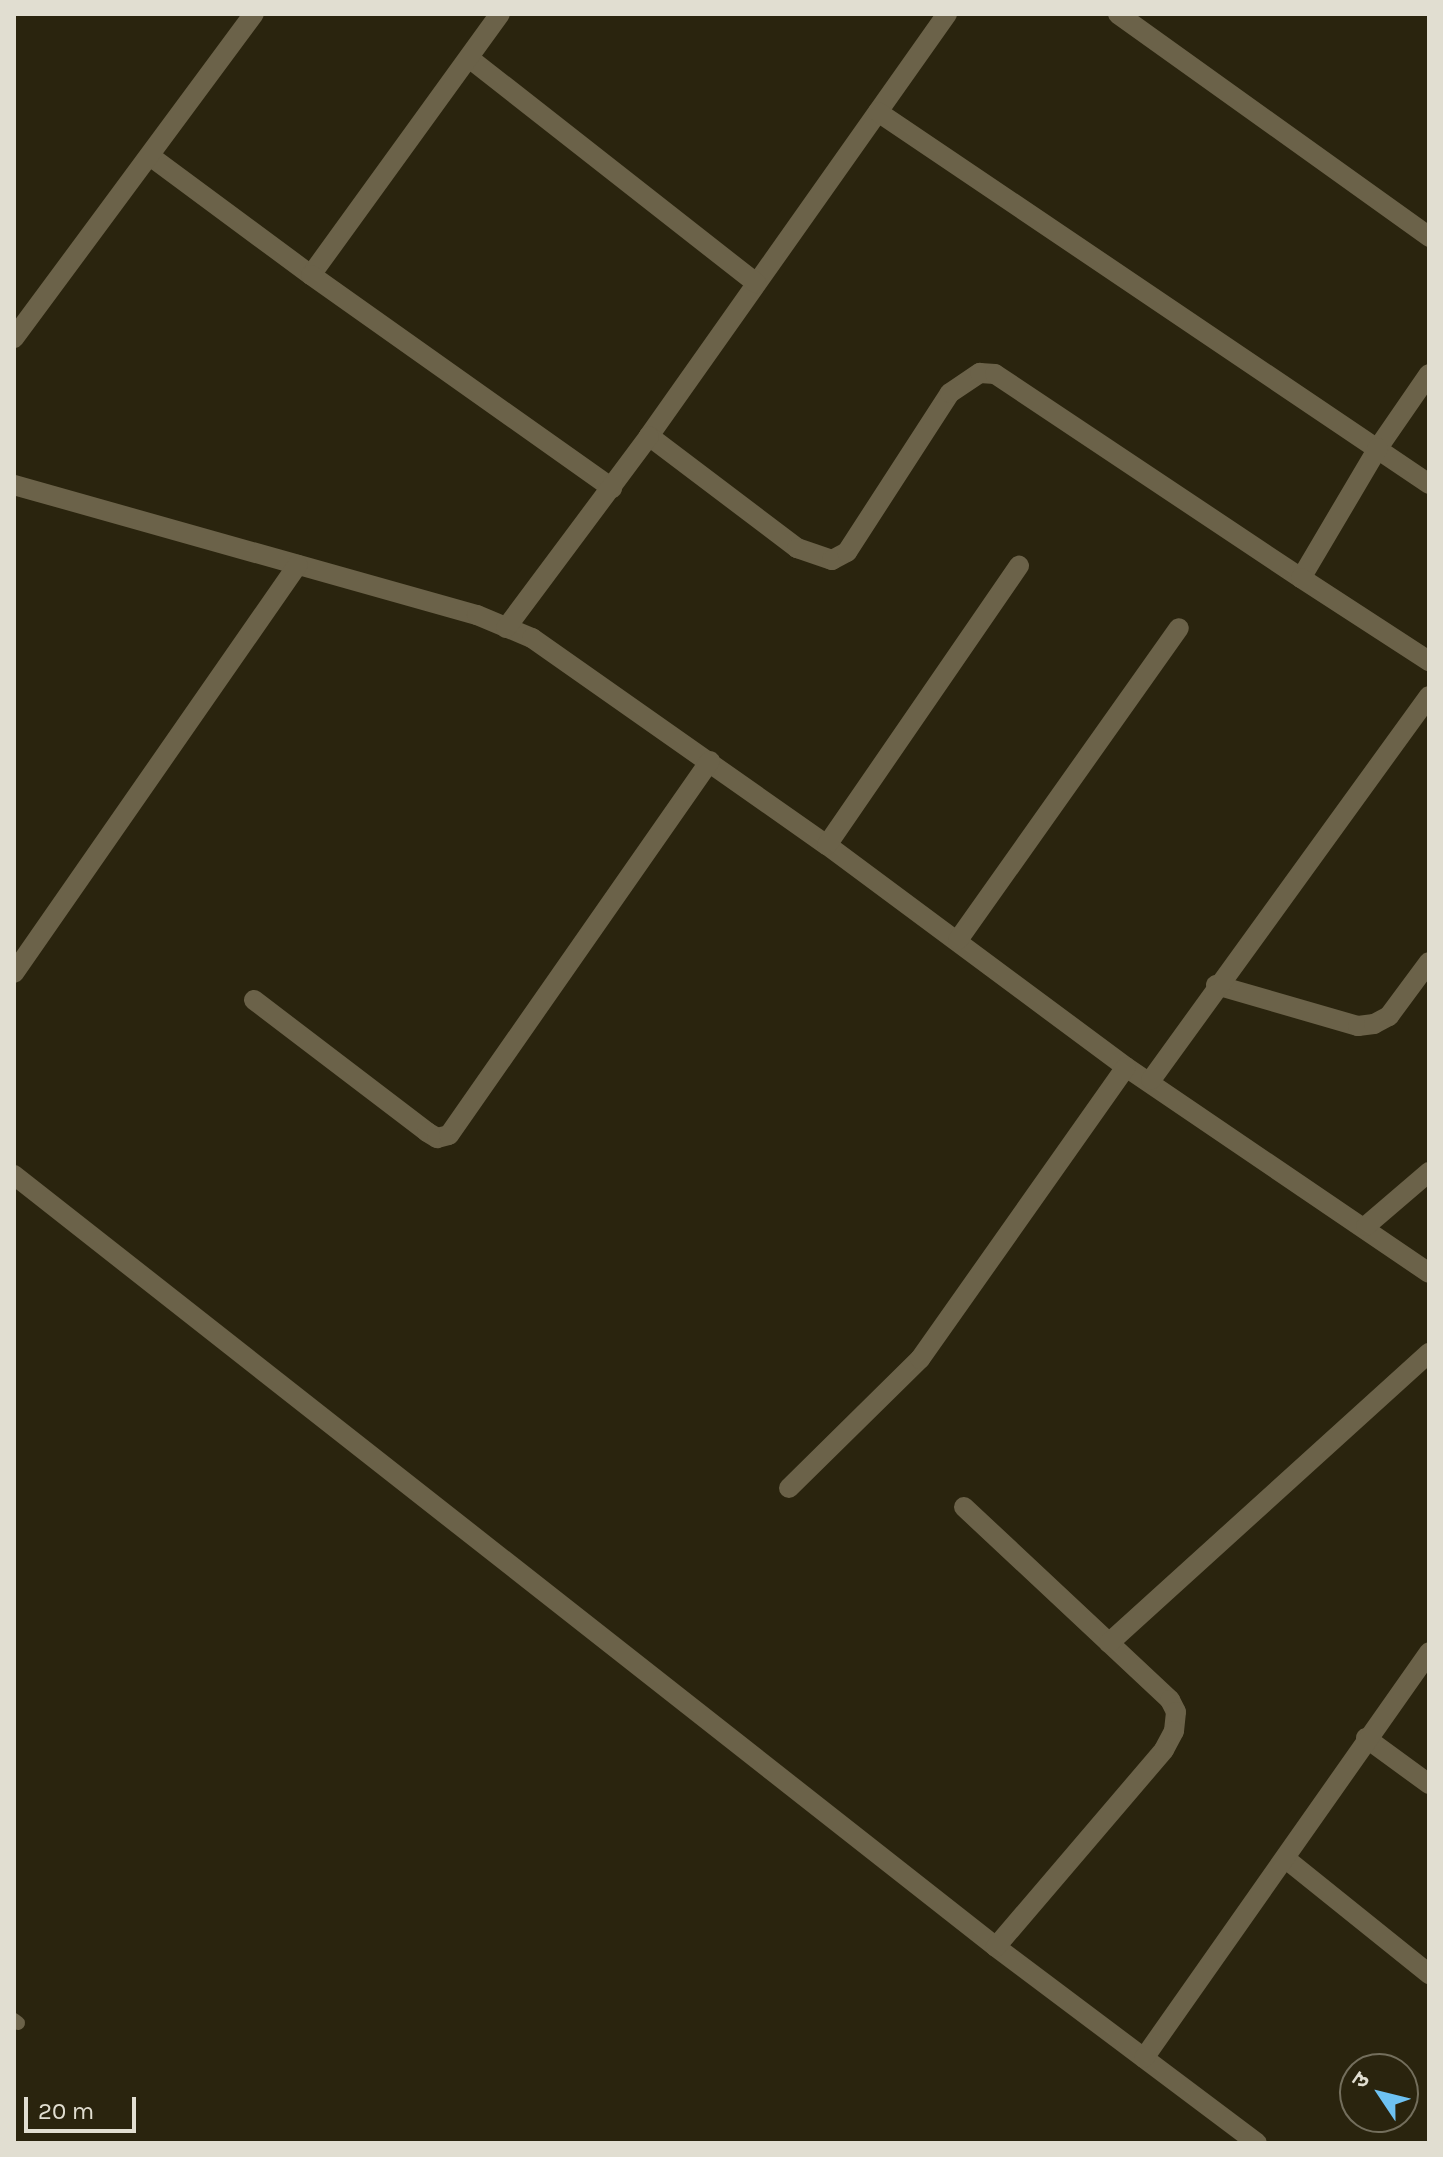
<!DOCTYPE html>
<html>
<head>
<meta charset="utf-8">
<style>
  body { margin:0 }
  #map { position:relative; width:1443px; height:2157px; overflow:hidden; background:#2a240e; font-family:Karla,"Noto Sans Devanagari",sans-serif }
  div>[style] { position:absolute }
  .service>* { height:14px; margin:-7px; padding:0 7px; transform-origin:7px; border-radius:7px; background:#6b6249 }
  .minor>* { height:20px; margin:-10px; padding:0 10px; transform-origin:10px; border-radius:10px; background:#6b6249 }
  span { translate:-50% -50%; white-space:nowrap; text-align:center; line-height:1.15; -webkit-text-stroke:8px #2a240e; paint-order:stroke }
  .frame { position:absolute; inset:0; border:16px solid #e1ded1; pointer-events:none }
  .north { position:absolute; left:1339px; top:2053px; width:80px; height:80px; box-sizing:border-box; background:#2a240e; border:2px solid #736e5c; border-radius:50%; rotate:305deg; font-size:22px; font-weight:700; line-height:32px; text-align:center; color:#e1ded1 }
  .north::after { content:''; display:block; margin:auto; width:28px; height:36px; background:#6ec2f3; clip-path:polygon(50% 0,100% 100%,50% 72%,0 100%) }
  .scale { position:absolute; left:24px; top:2097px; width:112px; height:36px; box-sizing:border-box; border:4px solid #e1ded1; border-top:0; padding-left:10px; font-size:24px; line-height:28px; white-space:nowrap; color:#e1ded1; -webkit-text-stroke:6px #2a240e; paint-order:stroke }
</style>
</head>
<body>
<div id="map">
  <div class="service">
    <i style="left:14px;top:2020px;width:5px;rotate:37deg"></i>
  </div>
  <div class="minor">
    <i style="left:947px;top:14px;width:517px;rotate:125.23deg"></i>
    <i style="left:649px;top:436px;width:186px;rotate:37.1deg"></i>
    <i style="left:797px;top:548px;width:37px;rotate:19deg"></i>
    <i style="left:832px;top:560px;width:17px;rotate:-28deg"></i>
    <i style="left:847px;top:552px;width:189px;rotate:-57.1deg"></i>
    <i style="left:950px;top:393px;width:36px;rotate:-34deg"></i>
    <i style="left:980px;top:373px;width:15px;rotate:4deg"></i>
    <i style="left:995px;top:374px;width:368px;rotate:33.7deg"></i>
    <i style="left:1118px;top:14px;width:383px;rotate:35.6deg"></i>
    <i style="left:469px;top:58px;width:365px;rotate:38.1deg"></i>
    <i style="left:878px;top:112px;width:665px;rotate:34.02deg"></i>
    <i style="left:150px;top:156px;width:200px;rotate:36.5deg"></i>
    <i style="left:311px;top:275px;width:322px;rotate:-54.1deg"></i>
    <i style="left:311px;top:275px;width:369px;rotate:35.3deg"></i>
    <i style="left:14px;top:338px;width:403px;rotate:-53.5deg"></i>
    <i style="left:1429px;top:374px;width:90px;rotate:124.6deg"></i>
    <i style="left:1378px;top:448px;width:151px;rotate:120.6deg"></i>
    <i style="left:1301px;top:578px;width:153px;rotate:33deg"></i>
    <i style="left:14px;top:485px;width:481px;rotate:15.7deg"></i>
    <i style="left:477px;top:615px;width:60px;rotate:22.7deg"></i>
    <i style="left:532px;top:638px;width:360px;rotate:35.1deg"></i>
    <i style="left:827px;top:845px;width:372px;rotate:36.6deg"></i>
    <i style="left:1126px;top:1067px;width:366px;rotate:34.2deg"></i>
    <i style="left:506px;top:628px;width:239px;rotate:-53.3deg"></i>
    <i style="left:827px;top:845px;width:339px;rotate:-55.5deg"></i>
    <i style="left:958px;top:940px;width:382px;rotate:-54.7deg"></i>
    <i style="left:14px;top:973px;width:497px;rotate:-55.2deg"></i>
    <i style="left:1216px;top:985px;width:148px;rotate:16.1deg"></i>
    <i style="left:1358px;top:1026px;width:16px;rotate:-7deg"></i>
    <i style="left:1374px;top:1024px;width:17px;rotate:-28deg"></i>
    <i style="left:1389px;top:1016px;width:67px;rotate:-53.5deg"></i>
    <i style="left:254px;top:1000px;width:218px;rotate:37.3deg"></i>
    <i style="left:427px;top:1132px;width:12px;rotate:31deg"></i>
    <i style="left:437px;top:1138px;width:12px;rotate:-14deg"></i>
    <i style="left:449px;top:1135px;width:456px;rotate:-55.1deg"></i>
    <i style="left:1151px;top:1080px;width:474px;rotate:-54.1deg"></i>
    <i style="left:14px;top:1175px;width:1249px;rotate:38.17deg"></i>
    <i style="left:996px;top:1947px;width:326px;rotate:36.9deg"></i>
    <i style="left:1366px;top:1226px;width:83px;rotate:-40.6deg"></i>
    <i style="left:789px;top:1488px;width:184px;rotate:-44.6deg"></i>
    <i style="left:920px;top:1359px;width:357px;rotate:-54.8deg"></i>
    <i style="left:964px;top:1507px;width:282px;rotate:43.1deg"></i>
    <i style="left:1170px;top:1700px;width:13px;rotate:63deg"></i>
    <i style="left:1176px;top:1712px;width:19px;rotate:96deg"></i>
    <i style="left:1174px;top:1731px;width:21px;rotate:118deg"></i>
    <i style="left:1164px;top:1750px;width:259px;rotate:130.5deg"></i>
    <i style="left:1109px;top:1643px;width:432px;rotate:-42.2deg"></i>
    <i style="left:1366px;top:1738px;width:78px;rotate:36.1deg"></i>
    <i style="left:1286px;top:1859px;width:184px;rotate:38.8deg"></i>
    <i style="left:1144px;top:2058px;width:496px;rotate:-54.9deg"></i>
  </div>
  <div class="frame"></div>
  <div class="north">उ</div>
  <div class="scale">20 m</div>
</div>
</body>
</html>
